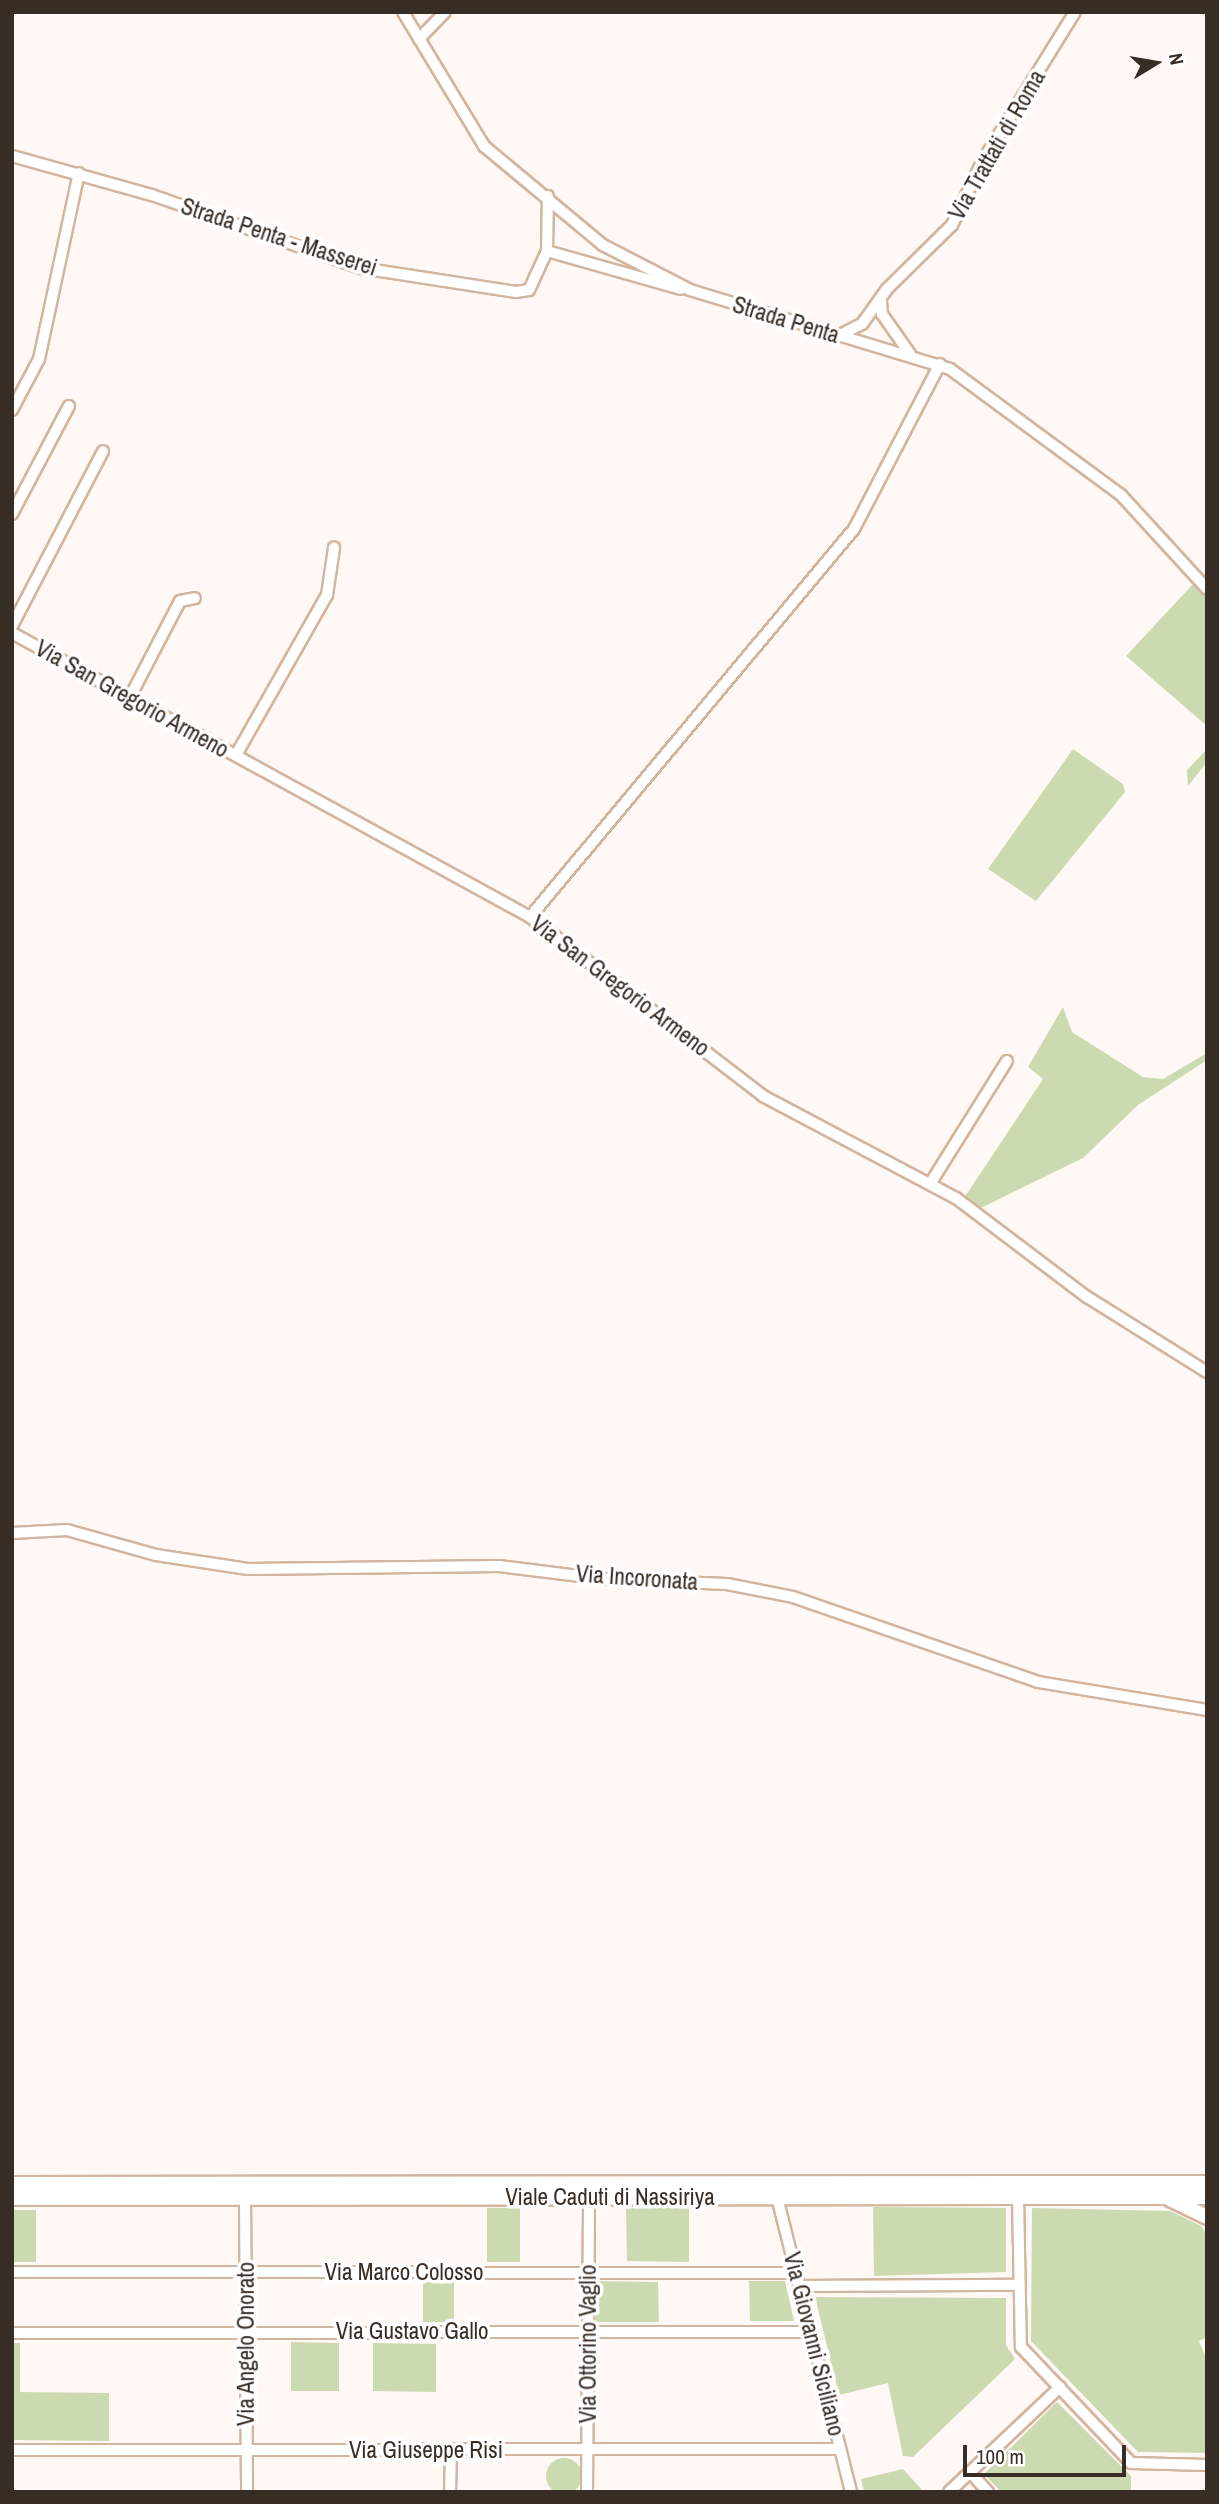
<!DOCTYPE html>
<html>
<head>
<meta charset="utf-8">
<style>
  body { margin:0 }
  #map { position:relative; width:1219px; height:2504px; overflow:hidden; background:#fff8f4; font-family:"Archivo Narrow",sans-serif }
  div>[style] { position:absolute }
  .green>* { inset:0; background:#ccdab1 }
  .round { border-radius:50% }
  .roads { filter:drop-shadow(2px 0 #d2b59f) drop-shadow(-2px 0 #d2b59f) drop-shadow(0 2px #d2b59f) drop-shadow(0 -2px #d2b59f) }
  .minor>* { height:10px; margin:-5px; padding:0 5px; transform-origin:5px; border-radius:5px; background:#fff }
  .tertiary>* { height:14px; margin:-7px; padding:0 7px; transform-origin:7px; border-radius:7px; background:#fff }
  .secondary>* { height:16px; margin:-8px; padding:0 8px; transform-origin:8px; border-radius:8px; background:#fff }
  span { translate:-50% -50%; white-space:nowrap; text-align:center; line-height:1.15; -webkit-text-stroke:7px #fff; paint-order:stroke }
  .street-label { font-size:23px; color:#382d24 }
  .frame { position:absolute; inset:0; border:14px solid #382d24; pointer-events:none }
  .north { position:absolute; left:1121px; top:28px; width:70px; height:70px; -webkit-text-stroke:5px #fff; paint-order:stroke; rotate:79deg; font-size:19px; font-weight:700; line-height:28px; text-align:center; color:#382d24 }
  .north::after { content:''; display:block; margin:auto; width:24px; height:32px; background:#382d24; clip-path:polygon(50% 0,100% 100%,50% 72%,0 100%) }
  .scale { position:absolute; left:963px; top:2445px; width:163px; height:32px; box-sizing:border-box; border:4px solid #382d24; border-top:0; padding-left:9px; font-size:21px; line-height:24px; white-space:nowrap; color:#382d24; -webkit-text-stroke:5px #fff; paint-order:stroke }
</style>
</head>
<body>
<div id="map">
  <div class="green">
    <i style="clip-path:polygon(1195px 582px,1207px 595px,1207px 726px,1126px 656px)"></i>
    <i style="clip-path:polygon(1073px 749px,1123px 784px,1125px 792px,1036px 901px,988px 869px)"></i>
    <i style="clip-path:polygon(1207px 749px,1207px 762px,1188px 786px,1187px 770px)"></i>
    <i style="clip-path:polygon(1063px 1007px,1072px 1032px,1143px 1077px,1163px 1079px,1207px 1053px,1207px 1060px,1138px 1105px,1083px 1158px,981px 1208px,964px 1198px,1043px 1079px,1028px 1067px)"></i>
    <i style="clip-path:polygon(873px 2207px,1006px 2208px,1006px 2272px,874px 2276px)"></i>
    <i style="clip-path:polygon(487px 2208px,520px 2208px,520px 2262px,487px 2262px)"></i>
    <i style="clip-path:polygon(626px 2208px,689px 2208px,689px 2262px,627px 2261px)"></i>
    <i style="clip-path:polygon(1032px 2208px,1170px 2211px,1201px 2226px,1207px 2234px,1207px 2337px,1199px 2341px,1207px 2361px,1207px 2453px,1138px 2452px,1031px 2341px)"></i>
    <i style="clip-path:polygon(12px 2210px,36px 2210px,36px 2262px,12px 2262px)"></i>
    <i style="clip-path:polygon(596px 2281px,658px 2282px,659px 2322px,596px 2322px)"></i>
    <i style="clip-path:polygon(749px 2281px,785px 2281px,794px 2321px,750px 2321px)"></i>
    <i style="clip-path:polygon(423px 2282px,454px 2282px,454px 2322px,423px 2322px)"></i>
    <i style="clip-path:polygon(815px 2297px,1006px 2298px,1006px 2345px,1015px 2359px,913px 2457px,903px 2456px,888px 2383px,839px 2395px)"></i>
    <i style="clip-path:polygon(291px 2342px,339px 2343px,339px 2391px,291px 2391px)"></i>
    <i style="clip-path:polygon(12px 2343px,20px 2343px,20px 2392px,109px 2393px,109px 2441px,12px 2440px)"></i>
    <i style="clip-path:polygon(373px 2343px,436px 2344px,436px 2392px,373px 2391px)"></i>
    <i style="clip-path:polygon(1057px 2402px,1131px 2476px,1131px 2492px,1001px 2492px,984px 2474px)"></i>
    <i class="round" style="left:546px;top:2458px;width:36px;height:36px"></i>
    <i style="clip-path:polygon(903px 2469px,924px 2492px,864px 2492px,861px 2479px)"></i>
  </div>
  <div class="roads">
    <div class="minor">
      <i style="left:403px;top:12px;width:157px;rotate:58.8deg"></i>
      <i style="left:484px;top:146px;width:155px;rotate:39.8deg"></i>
      <i style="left:603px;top:245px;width:98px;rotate:27.3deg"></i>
      <i style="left:690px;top:290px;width:272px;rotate:16.9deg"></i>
      <i style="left:950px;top:369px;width:212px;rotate:36.4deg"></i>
      <i style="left:1121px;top:495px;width:127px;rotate:47.5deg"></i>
      <i style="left:419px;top:39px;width:37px;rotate:-46deg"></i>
      <i style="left:12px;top:156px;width:145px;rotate:15.6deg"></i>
      <i style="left:152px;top:195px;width:221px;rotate:19.3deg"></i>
      <i style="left:361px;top:268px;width:157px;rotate:8.8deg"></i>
      <i style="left:516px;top:292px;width:13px;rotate:-9deg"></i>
      <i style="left:529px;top:290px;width:43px;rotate:-65.2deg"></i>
      <i style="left:547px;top:251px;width:139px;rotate:15.8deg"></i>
      <i style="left:547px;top:251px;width:55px;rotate:-89deg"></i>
      <i style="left:881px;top:301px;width:13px;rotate:86deg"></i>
      <i style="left:882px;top:314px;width:49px;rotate:55deg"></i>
      <i style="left:838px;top:336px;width:27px;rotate:-27deg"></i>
      <i style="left:862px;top:324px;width:43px;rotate:-54.5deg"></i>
      <i style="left:887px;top:289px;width:91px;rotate:-44.6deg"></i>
      <i style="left:952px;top:225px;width:70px;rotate:-64.5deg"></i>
      <i style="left:982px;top:162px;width:176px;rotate:-58.2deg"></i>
      <i style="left:12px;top:410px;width:58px;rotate:-62.1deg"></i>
      <i style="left:39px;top:359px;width:190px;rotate:-77.9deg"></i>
      <i style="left:12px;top:514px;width:122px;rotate:-62.2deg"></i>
      <i style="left:12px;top:626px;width:197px;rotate:-62.5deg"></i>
      <i style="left:12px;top:633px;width:591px;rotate:28.73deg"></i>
      <i style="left:530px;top:917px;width:294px;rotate:37.5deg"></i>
      <i style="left:763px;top:1096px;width:218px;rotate:27.9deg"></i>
      <i style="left:956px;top:1198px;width:164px;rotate:37.1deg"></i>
      <i style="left:1087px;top:1297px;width:142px;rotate:32deg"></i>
      <i style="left:130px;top:697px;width:108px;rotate:-62.5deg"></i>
      <i style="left:180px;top:601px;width:15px;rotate:-11deg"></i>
      <i style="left:236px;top:755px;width:184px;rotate:-60.4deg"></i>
      <i style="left:327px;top:595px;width:48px;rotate:-81.5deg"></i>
      <i style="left:530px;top:917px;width:505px;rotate:-50.14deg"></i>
      <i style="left:854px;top:529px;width:186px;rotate:-62.5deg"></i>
      <i style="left:930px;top:1184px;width:145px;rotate:-58deg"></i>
      <i style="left:12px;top:1533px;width:55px;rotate:-3.1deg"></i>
      <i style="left:67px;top:1530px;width:92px;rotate:15.7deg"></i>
      <i style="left:156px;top:1555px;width:93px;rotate:8.7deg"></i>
      <i style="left:248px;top:1569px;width:251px;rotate:-0.7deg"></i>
      <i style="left:499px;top:1566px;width:106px;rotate:7.1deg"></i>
      <i style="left:604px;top:1579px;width:123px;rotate:2.3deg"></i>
      <i style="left:727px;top:1584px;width:67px;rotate:11.1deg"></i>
      <i style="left:793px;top:1597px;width:259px;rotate:19.1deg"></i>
      <i style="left:1038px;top:1682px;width:171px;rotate:9.4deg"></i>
      <i style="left:245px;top:2197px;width:295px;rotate:89.6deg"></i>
      <i style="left:777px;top:2197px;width:304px;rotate:75.9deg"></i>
      <i style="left:1018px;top:2197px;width:150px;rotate:88.9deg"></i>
      <i style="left:1021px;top:2347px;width:160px;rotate:46.5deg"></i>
      <i style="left:1131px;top:2463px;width:76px;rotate:1.5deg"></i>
      <i style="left:12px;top:2272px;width:784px;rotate:0.07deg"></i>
      <i style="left:800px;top:2286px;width:219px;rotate:-0.3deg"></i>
      <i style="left:12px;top:2333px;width:799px;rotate:-0.07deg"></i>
      <i style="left:12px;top:2450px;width:828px;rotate:-0.07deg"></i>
      <i style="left:970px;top:2472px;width:27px;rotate:48deg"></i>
      <i style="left:450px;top:2492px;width:41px;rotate:-88.6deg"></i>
      <i style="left:587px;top:2492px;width:296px;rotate:-89.6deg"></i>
      <i style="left:949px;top:2492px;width:153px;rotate:-43.4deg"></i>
    </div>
    <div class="tertiary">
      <i style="left:1170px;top:2199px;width:41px;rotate:25.9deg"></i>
    </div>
    <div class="secondary">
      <i style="left:12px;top:2185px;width:1195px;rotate:-0.05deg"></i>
      <i style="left:12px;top:2197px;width:1195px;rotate:-0.05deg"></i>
    </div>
  </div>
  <div class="street-label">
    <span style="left:997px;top:145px;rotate:-60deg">Via Trattati di Roma</span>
    <span style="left:279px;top:237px;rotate:18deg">Strada Penta - Masserei</span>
    <span style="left:786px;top:320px;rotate:17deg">Strada Penta</span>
    <span style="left:132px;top:699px;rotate:29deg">Via San Gregorio Armeno</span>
    <span style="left:620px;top:986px;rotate:37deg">Via San Gregorio Armeno</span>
    <span style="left:637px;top:1578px;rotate:4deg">Via Incoronata</span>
    <span style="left:610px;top:2197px">Viale Caduti di Nassiriya</span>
    <span style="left:404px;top:2272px">Via Marco Colosso</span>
    <span style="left:412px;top:2331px">Via Gustavo Gallo</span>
    <span style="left:246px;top:2344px;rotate:-90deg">Via Angelo Onorato</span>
    <span style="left:588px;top:2344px;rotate:-90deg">Via Ottorino Vaglio</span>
    <span style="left:814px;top:2344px;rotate:76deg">Via Giovanni Siciliano</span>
    <span style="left:426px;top:2450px">Via Giuseppe Risi</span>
  </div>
  <div class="frame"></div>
  <div class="north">N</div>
  <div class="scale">100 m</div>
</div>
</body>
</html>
